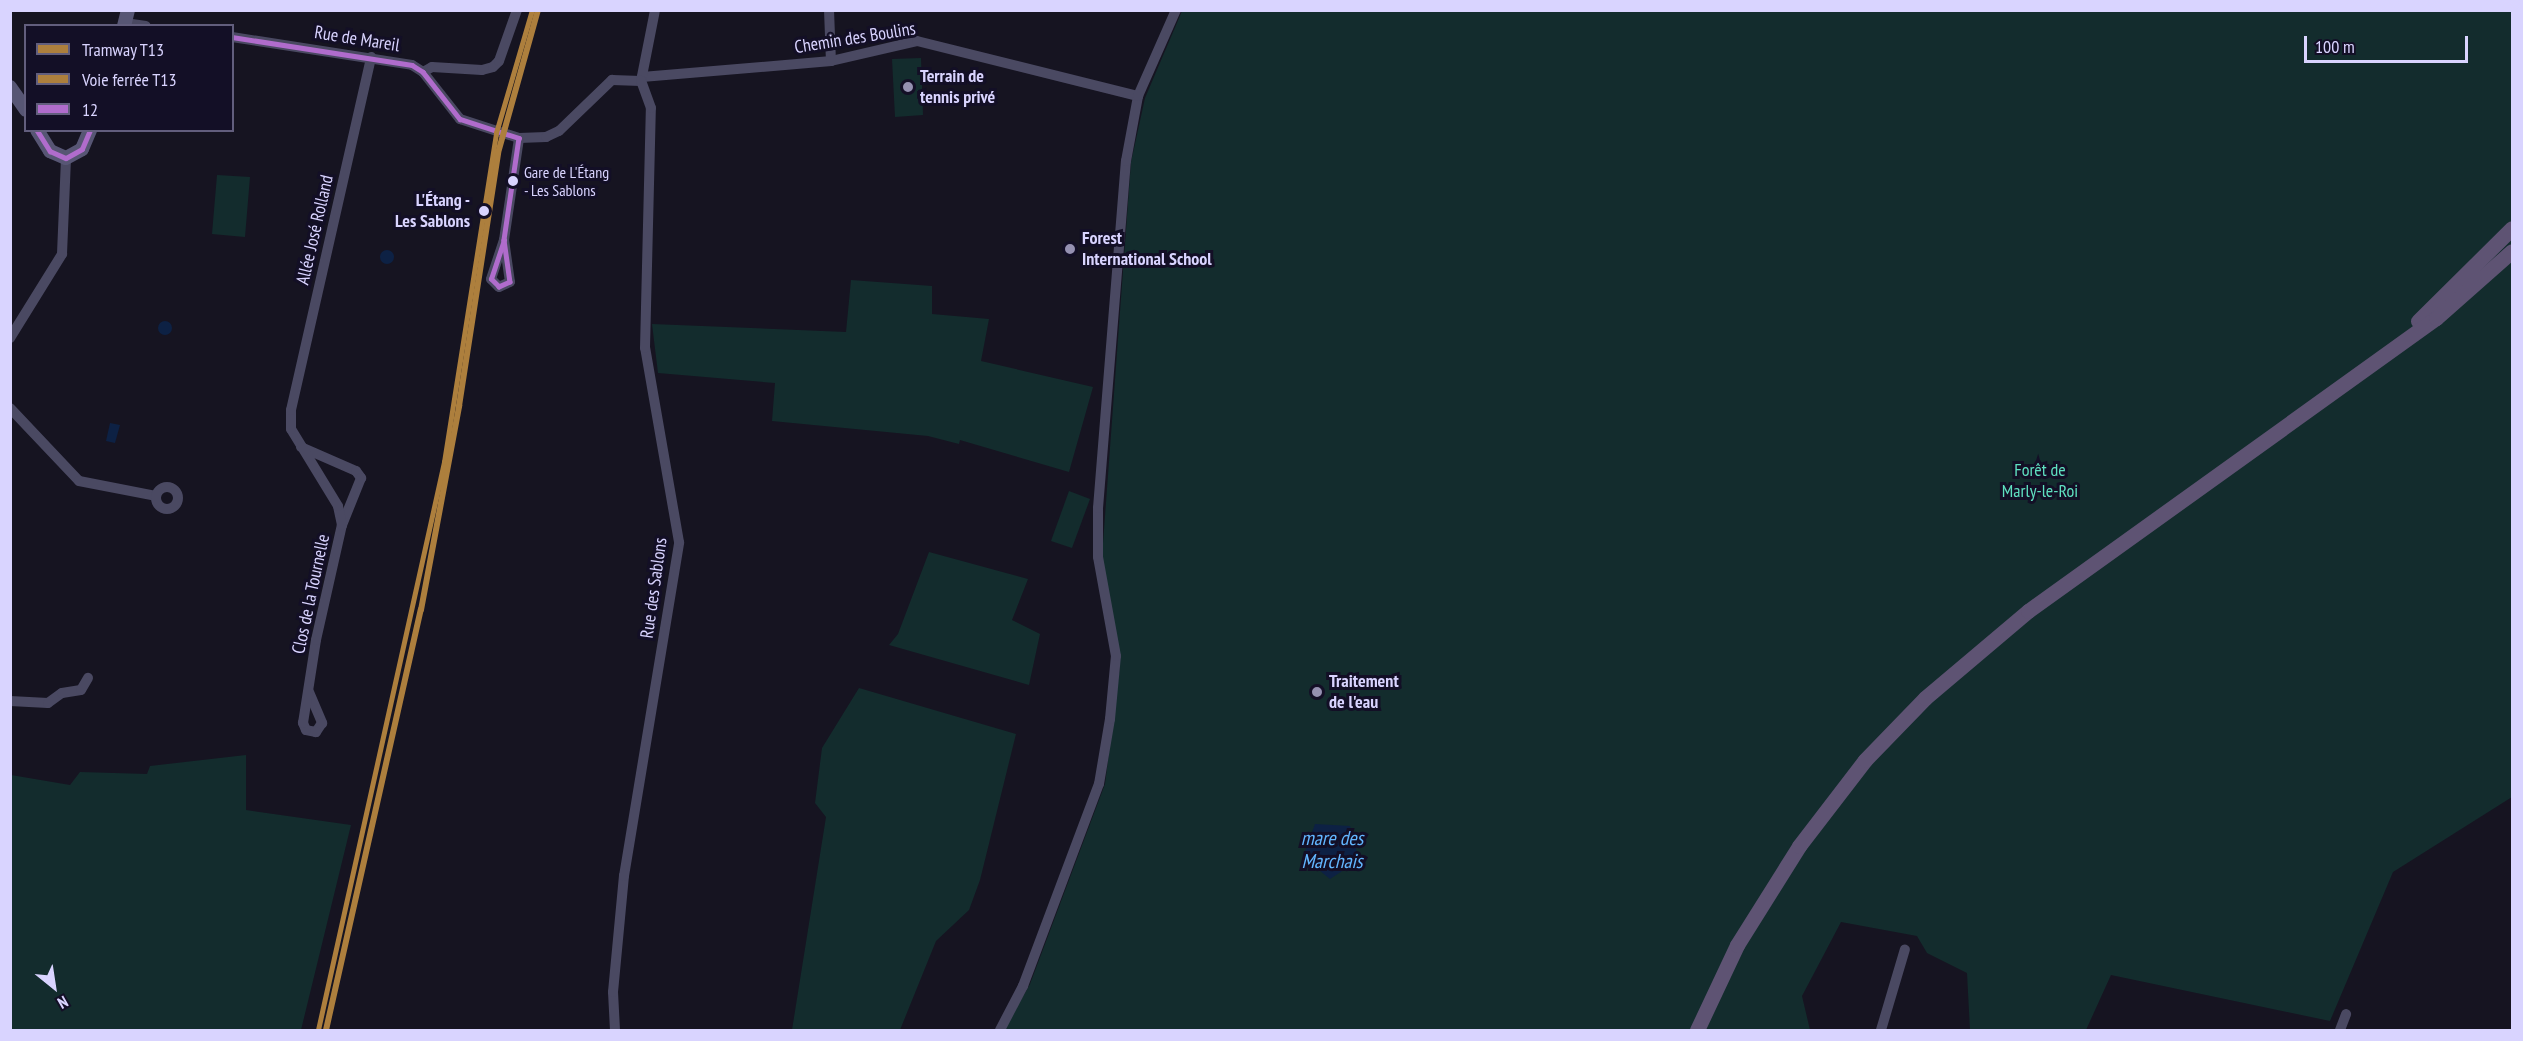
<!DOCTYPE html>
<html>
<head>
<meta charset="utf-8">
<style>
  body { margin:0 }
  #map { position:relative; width:2523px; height:1041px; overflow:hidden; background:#161421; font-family:"PT Sans Narrow",sans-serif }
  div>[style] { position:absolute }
  .green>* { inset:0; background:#132c2d }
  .water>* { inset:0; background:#0d2144 }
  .round { border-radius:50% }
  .street>* { height:10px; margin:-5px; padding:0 5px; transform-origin:5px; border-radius:5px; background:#4a4962 }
  .street>.ring { margin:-5px; padding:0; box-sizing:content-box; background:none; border:10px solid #4a4962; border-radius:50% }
  .secondary>* { height:14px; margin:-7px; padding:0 7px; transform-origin:7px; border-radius:7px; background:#575674 }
  .primary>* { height:15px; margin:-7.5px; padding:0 7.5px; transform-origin:7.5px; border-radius:7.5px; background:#5e5373 }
  .bus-1>* { height:4.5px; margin:-2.25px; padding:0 2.25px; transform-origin:2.25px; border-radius:2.25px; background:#b06ccc }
  .rail-1>* { height:6px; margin:-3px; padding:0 3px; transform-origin:3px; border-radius:3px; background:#ad7f3d }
  .tram-1>* { height:4.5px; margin:-2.25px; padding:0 2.25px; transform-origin:2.25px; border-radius:2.25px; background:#ad7f3d }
  .dots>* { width:16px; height:16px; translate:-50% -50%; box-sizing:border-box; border:3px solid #130f26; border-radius:50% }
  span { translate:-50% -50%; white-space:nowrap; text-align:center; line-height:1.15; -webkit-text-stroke:6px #130f26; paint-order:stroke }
  .bus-label { font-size:16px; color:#d9d4ff }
  .left { translate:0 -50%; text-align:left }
  .street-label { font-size:18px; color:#d9d4ff }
  .poi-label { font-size:18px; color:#d9d4ff; font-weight:700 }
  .stop-label { font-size:18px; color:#d9d4ff; font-weight:700 }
  .right { translate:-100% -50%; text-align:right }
  .park-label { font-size:18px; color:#5fe0c0 }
  .water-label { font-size:20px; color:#62b6ff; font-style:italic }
  .frame { position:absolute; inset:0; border:12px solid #d9d4ff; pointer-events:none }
  .legend { position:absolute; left:24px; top:24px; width:210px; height:108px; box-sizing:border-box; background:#130f26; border:2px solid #625e7d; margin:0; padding:8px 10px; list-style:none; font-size:18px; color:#d9d4ff }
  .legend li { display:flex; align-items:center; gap:12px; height:30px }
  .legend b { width:30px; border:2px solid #625e7d }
  .north { position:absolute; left:24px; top:957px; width:60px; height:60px; -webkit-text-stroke:4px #130f26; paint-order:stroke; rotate:150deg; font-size:16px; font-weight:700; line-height:24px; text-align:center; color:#d9d4ff }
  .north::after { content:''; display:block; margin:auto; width:21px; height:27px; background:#d9d4ff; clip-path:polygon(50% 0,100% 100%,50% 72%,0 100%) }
  .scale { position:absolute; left:2304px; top:36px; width:164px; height:27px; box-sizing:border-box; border:3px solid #d9d4ff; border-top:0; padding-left:8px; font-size:18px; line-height:21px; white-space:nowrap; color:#d9d4ff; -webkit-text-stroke:4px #130f26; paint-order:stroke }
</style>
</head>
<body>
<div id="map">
  <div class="green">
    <i style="clip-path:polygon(1182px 11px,2512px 11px,2512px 797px,2393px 872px,2330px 1021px,2111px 975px,2086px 1030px,1970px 1030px,1967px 973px,1927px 953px,1917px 936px,1841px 922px,1802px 996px,1810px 1030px,1004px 1030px,1030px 984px,1105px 784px,1120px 666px,1102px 557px,1131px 162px,1145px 98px)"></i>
    <i style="clip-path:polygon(921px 58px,923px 115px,895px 117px,892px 59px)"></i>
    <i style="clip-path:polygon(217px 175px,250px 177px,245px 237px,212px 234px)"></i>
    <i style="clip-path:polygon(851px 280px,932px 286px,932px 314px,989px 319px,981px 361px,1093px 387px,1069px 472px,960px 440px,959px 444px,928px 436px,772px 421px,775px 383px,658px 373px,652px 324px,846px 332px)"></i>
    <i style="clip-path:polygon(1069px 491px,1090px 499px,1072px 548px,1051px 541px)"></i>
    <i style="clip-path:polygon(929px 552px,1028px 579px,1012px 620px,1040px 634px,1029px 685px,889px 645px,898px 634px)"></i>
    <i style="clip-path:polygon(859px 688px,1016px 734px,980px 880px,969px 910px,936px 941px,900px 1030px,792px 1030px,826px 817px,815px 803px,822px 748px)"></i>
    <i style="clip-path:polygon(246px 755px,246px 810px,351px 825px,301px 1030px,11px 1030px,11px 775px,70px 785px,80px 772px,147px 774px,150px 766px)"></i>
  </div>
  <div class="water">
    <i class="round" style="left:380px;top:250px;width:14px;height:14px"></i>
    <i class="round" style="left:158px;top:321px;width:14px;height:14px"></i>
    <i style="clip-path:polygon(110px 423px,120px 425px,115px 443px,106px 441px)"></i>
    <i style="clip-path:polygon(1315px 824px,1350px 826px,1359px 860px,1330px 879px,1303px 857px)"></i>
  </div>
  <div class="street">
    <i style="left:829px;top:10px;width:51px;rotate:87.8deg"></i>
    <i style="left:125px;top:23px;width:21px;rotate:8deg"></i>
    <i style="left:232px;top:37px;width:182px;rotate:8.8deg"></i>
    <i style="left:412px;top:65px;width:13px;rotate:32deg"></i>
    <i style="left:423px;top:72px;width:60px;rotate:51.8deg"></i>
    <i style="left:460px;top:119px;width:62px;rotate:17.9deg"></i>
    <i style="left:519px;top:138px;width:27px;rotate:-2deg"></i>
    <i style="left:546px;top:137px;width:14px;rotate:-25deg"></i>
    <i style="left:559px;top:131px;width:74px;rotate:-43.9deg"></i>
    <i style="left:612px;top:80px;width:29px;rotate:2deg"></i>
    <i style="left:423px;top:72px;width:10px;rotate:-29deg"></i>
    <i style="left:432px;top:67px;width:50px;rotate:3.4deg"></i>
    <i style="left:482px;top:70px;width:11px;rotate:-15deg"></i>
    <i style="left:493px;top:67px;width:8px;rotate:-45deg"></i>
    <i style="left:499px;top:61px;width:54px;rotate:-70.6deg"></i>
    <i style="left:642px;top:77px;width:190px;rotate:-4.8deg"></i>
    <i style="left:831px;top:61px;width:88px;rotate:-13.1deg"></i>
    <i style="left:917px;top:41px;width:228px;rotate:14deg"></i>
    <i style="left:641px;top:81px;width:72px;rotate:-78.8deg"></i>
    <i style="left:504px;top:240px;width:42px;rotate:81.9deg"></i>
    <i style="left:510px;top:282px;width:12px;rotate:156deg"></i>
    <i style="left:499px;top:287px;width:11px;rotate:-135deg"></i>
    <i style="left:491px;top:279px;width:41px;rotate:-71.6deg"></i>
    <i style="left:504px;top:240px;width:103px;rotate:-81.6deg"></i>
    <i style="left:10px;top:338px;width:99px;rotate:-58.2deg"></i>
    <i style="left:62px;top:254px;width:96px;rotate:-87.6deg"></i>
    <i style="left:10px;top:408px;width:100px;rotate:46.6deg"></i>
    <i style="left:79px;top:481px;width:78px;rotate:11deg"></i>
    <i style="left:301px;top:447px;width:60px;rotate:23.6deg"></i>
    <i style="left:356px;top:471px;width:9px;rotate:54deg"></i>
    <i style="left:361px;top:478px;width:51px;rotate:112deg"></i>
    <i class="ring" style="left:156px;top:487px;width:12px;height:12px"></i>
    <i style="left:309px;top:692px;width:34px;rotate:67deg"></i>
    <i style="left:322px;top:723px;width:11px;rotate:124deg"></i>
    <i style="left:316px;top:732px;width:10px;rotate:-169deg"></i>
    <i style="left:306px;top:730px;width:8px;rotate:-113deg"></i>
    <i style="left:303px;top:723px;width:84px;rotate:-81.1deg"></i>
    <i style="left:316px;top:640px;width:118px;rotate:-77.3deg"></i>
    <i style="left:342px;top:525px;width:19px;rotate:-102deg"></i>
    <i style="left:338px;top:506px;width:90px;rotate:-121.4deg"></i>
    <i style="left:291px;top:429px;width:19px;rotate:-90deg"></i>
    <i style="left:291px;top:410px;width:362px;rotate:-77.2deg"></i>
    <i style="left:10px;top:701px;width:38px;rotate:3deg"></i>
    <i style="left:48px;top:703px;width:17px;rotate:-36deg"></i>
    <i style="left:62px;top:693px;width:19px;rotate:-9deg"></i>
    <i style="left:81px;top:690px;width:14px;rotate:-60deg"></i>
    <i style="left:615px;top:1030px;width:38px;rotate:-93deg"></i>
    <i style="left:613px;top:992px;width:117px;rotate:-84.6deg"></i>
    <i style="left:624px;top:876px;width:338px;rotate:-80.6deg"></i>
    <i style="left:679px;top:542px;width:197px;rotate:-99.9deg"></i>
    <i style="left:645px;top:348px;width:240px;rotate:-88.6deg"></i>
    <i style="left:651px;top:108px;width:29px;rotate:-110deg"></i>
    <i style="left:1000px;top:1030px;width:50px;rotate:-62.4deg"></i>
    <i style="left:1023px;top:986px;width:216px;rotate:-69.4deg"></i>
    <i style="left:1099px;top:784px;width:66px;rotate:-80.4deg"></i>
    <i style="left:1110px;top:719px;width:63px;rotate:-84.6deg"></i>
    <i style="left:1116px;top:656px;width:101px;rotate:-100.3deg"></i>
    <i style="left:1098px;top:557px;width:49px;rotate:-90deg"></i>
    <i style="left:1098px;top:508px;width:348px;rotate:-85.4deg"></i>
    <i style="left:1126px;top:161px;width:66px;rotate:-79.5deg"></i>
    <i style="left:1138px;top:96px;width:94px;rotate:-66.2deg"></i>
    <i style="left:1881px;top:1030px;width:84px;rotate:-73.5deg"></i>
    <i style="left:2340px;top:1030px;width:17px;rotate:-69deg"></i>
  </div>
  <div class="secondary">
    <i style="left:124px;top:26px;width:16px;rotate:-76deg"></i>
    <i style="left:10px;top:87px;width:28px;rotate:55deg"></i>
    <i style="left:37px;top:130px;width:25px;rotate:58deg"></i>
    <i style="left:50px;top:151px;width:17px;rotate:24deg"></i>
    <i style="left:66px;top:158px;width:18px;rotate:-29deg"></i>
    <i style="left:82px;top:149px;width:21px;rotate:-67deg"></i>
  </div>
  <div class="primary">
    <i style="left:2418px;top:321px;width:132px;rotate:-44.7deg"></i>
    <i style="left:1697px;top:1030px;width:94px;rotate:-64.8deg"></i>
    <i style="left:1737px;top:945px;width:117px;rotate:-57.9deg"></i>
    <i style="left:1799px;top:846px;width:108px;rotate:-52.5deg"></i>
    <i style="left:1865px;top:760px;width:86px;rotate:-45.9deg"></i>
    <i style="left:1925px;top:698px;width:135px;rotate:-40.2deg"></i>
    <i style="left:2028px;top:611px;width:502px;rotate:-35.68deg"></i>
    <i style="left:2436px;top:318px;width:101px;rotate:-41.4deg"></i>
  </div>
  <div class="bus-1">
    <i style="left:232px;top:37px;width:182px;rotate:8.8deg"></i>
    <i style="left:412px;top:65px;width:13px;rotate:32deg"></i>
    <i style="left:423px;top:72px;width:60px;rotate:51.8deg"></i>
    <i style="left:460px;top:119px;width:62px;rotate:17.9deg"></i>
    <i style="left:519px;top:138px;width:103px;rotate:98.4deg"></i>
    <i style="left:37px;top:130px;width:25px;rotate:58deg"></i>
    <i style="left:50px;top:151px;width:17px;rotate:24deg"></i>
    <i style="left:66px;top:158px;width:18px;rotate:-29deg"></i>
    <i style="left:82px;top:149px;width:21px;rotate:-67deg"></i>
    <i style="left:504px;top:240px;width:42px;rotate:81.9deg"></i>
    <i style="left:510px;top:282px;width:12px;rotate:156deg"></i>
    <i style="left:499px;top:287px;width:11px;rotate:-135deg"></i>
    <i style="left:491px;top:279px;width:41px;rotate:-71.6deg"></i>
  </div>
  <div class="rail-1">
    <i style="left:326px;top:1030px;width:431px;rotate:-77.3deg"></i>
    <i style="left:421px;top:610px;width:208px;rotate:-79.4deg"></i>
    <i style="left:459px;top:406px;width:256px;rotate:-81.2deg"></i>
    <i style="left:498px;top:153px;width:148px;rotate:-74.4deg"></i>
  </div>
  <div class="tram-1">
    <i style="left:318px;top:1030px;width:582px;rotate:-77.49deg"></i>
    <i style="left:444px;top:462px;width:333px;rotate:-81deg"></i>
    <i style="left:496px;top:133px;width:128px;rotate:-73.7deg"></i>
  </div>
  <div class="dots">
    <i style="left:908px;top:87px;background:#9591b1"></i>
    <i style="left:513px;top:181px;background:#d9d4ff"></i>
    <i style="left:484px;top:211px;background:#d9d4ff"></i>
    <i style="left:1070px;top:249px;background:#9591b1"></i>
    <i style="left:1317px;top:692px;background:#9591b1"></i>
  </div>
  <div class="bus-label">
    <span class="left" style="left:524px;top:181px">Gare de L'Étang<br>- Les Sablons</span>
  </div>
  <div class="street-label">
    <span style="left:855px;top:38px;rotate:-9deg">Chemin des Boulins</span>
    <span style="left:357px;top:39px;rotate:9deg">Rue de Mareil</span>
    <span style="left:315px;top:230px;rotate:-77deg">Allée José Rolland</span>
    <span style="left:654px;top:588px;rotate:-82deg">Rue des Sablons</span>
    <span style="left:311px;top:594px;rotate:-78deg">Clos de la Tournelle</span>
  </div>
  <div class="poi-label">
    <span class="left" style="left:920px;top:87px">Terrain de<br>tennis privé</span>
    <span class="left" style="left:1082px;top:249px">Forest<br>International School</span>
    <span class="left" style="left:1329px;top:692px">Traitement<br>de l'eau</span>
  </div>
  <div class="stop-label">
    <span class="right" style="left:470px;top:211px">L'Étang -<br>Les Sablons</span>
  </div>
  <div class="park-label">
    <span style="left:2040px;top:481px">Forêt de<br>Marly-le-Roi</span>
  </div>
  <div class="water-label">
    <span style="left:1332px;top:850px">mare des<br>Marchais</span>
  </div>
  <div class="frame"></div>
  <ul class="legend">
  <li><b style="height:8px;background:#ad7f3d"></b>Tramway T13</li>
  <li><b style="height:8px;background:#ad7f3d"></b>Voie ferrée T13</li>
  <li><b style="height:8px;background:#b06ccc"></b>12</li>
  </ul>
  <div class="north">N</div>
  <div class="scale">100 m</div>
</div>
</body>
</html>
